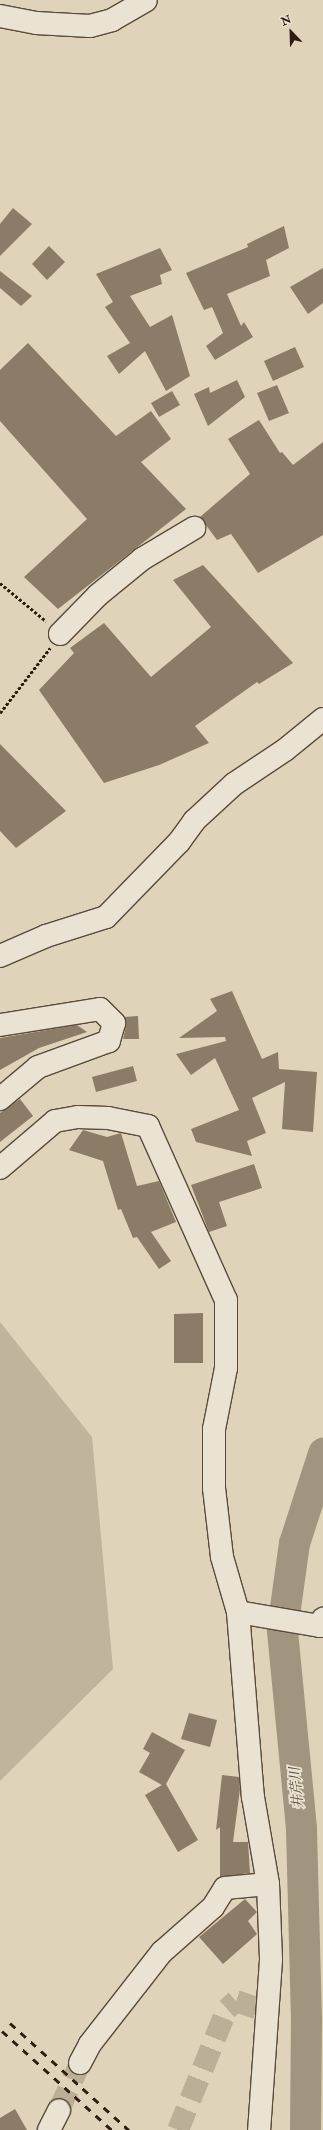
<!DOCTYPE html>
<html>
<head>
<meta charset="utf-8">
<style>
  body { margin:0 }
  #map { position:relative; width:323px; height:2130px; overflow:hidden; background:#dfd3b9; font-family:"IM FELL Double Pica","Noto Serif JP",serif }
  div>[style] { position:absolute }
  .green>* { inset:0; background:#c1b49c }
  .river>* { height:31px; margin:-15.5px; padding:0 15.5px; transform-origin:15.5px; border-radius:15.5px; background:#a2957f }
  .building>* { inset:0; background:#8a7c67 }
  .minor-tunnel>* { height:22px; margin-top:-11px; transform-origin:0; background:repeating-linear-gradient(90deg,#bbaf97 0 22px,transparent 0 33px) }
  .path>* { height:2.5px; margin-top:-1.25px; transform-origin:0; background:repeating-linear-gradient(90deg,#2d1d0f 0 3px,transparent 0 5px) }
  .roads { filter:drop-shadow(1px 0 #5a4a3a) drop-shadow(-1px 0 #5a4a3a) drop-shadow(0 1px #5a4a3a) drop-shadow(0 -1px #5a4a3a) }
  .minor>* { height:22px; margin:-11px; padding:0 11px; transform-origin:11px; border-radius:11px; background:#eae2d2 }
  .rail>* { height:3px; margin-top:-1.5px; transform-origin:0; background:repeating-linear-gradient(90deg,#2d1d0f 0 7px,transparent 0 14px) }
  span { translate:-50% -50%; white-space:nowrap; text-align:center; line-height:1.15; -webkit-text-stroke:3.5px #eae2d2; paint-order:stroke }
  .water-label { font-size:14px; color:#564736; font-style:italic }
  .north { position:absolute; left:271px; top:12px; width:40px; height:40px; -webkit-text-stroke:3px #eae2d2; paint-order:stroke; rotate:337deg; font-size:11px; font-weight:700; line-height:16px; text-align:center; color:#2d1d0f }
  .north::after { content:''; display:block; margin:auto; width:14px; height:18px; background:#2d1d0f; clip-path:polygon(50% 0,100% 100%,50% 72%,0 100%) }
</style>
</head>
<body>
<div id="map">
  <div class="green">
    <i style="clip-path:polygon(0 1322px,92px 1437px,113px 1669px,0 1781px)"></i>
  </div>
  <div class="river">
    <i style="left:305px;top:2130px;width:110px;rotate:-89.5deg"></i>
    <i style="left:306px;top:2020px;width:192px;rotate:-91.5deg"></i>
    <i style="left:301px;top:1828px;width:200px;rotate:-95.5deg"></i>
    <i style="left:282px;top:1629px;width:87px;rotate:-82.1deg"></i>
    <i style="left:294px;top:1543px;width:95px;rotate:-72.1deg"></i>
  </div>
  <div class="building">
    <i style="clip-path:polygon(13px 208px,32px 224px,0 256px,0 224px)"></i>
    <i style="clip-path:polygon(284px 226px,289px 248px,266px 260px,270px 276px,227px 294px,241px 326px,244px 322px,253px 337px,215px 360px,206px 346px,223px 333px,212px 307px,204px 310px,186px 273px,248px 247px,247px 244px)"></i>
    <i style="clip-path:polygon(49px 246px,65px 262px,47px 280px,32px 264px)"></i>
    <i style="clip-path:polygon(160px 248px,172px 270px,160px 275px,162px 284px,130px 296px,150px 327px,172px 315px,190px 376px,166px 391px,145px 351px,119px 374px,107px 356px,130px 343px,105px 307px,113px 302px,96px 274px)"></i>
    <i style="clip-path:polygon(323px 268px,323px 303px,308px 314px,290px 287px)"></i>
    <i style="clip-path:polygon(0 271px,32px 296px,21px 306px,0 288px)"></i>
    <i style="clip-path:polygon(28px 343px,116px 436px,151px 411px,171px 439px,141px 462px,186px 509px,58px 609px,24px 577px,87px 519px,0 421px,0 370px)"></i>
    <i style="clip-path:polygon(295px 347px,304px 367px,273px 381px,264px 361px)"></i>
    <i style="clip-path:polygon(237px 380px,245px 397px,208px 426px,194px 394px,209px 387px,210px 393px)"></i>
    <i style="clip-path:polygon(277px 385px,289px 413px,269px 421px,257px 393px)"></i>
    <i style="clip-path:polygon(172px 391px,180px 405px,159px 417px,151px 403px)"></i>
    <i style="clip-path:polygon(259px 420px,280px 453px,282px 452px,293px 465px,323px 442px,323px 535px,258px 573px,231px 534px,217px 540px,200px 517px,250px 474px,228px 439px)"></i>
    <i style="clip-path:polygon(203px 565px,293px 663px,259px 684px,257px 682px,195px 726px,209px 743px,159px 765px,104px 783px,39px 690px,74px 653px,70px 648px,104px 623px,151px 677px,211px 627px,173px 580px)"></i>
    <i style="clip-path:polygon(0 744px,66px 811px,16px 848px,0 831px)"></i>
    <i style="clip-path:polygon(232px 991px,262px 1059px,278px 1052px,279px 1069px,317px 1072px,313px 1132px,282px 1129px,285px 1082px,252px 1098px,266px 1133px,247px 1141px,252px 1156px,196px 1142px,191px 1129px,239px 1110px,215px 1058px,191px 1075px,176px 1054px,226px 1041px,225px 1037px,179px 1038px,217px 1011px,210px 999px)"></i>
    <i style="clip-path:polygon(138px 1016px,139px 1039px,123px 1039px,126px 1026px,124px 1017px)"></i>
    <i style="clip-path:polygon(77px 1025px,87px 1032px,39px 1048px,0 1070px,0 1038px)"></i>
    <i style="clip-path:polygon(133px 1066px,137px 1081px,96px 1092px,92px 1077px)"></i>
    <i style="clip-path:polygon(20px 1099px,33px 1116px,0 1142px,0 1113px)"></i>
    <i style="clip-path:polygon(83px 1130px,107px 1137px,121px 1133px,137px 1186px,159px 1181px,176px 1222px,151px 1232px,171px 1261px,159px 1269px,137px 1237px,133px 1238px,121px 1209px,118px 1210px,103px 1161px,69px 1150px)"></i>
    <i style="clip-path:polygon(254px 1164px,262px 1188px,219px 1202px,227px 1226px,209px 1232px,191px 1185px)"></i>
    <i style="clip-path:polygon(203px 1313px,203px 1363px,174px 1363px,174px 1314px)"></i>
    <i style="clip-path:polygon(189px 1713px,217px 1720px,210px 1747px,181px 1739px)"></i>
    <i style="clip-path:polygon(152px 1732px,185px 1750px,166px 1784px,198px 1840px,178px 1852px,145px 1795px,162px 1785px,139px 1772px,150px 1753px,143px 1749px)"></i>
    <i style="clip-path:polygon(222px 1775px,239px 1777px,240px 1789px,233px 1842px,248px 1842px,250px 1873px,220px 1877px,220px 1827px,216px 1830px)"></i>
    <i style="clip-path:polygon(245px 1899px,257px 1912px,248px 1921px,257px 1934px,223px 1964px,199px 1937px)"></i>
    <i style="clip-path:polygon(15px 2109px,27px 2130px,0 2130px,0 2118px)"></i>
  </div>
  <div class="minor-tunnel">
    <i style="left:59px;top:2110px;width:51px;rotate:-65.9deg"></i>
    <i style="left:178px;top:2130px;width:131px;rotate:-68deg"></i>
    <i style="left:227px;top:2009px;width:12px;rotate:-42deg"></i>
    <i style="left:236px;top:2001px;width:34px;rotate:19deg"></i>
  </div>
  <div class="path">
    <i style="left:0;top:583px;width:60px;rotate:39.6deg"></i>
    <i style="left:0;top:713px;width:82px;rotate:-52.4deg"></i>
  </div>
  <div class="roads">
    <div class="minor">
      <i style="left:0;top:16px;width:37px;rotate:11deg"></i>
      <i style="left:36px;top:23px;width:54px;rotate:3.2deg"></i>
      <i style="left:90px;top:26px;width:23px;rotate:-15deg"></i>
      <i style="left:112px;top:20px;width:39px;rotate:-30deg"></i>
      <i style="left:60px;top:634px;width:54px;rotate:-45.7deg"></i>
      <i style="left:98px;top:595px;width:57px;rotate:-39.3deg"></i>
      <i style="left:142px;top:559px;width:61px;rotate:-30.8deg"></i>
      <i style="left:0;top:956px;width:50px;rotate:-23.5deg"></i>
      <i style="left:46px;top:936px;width:63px;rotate:-17.6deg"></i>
      <i style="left:106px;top:917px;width:105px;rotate:-45.8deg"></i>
      <i style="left:179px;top:842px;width:26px;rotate:-54deg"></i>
      <i style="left:194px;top:821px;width:54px;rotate:-42.8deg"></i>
      <i style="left:234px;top:784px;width:61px;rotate:-33.7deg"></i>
      <i style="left:285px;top:750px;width:49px;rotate:-39.2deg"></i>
      <i style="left:0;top:1025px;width:101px;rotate:-9.1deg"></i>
      <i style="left:100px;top:1009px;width:20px;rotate:45deg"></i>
      <i style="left:114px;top:1023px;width:19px;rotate:106deg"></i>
      <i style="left:109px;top:1041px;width:76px;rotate:159.9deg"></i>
      <i style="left:38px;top:1067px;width:50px;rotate:139.9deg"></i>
      <i style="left:0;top:1168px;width:72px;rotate:-40.5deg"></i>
      <i style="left:55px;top:1121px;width:23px;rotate:-10deg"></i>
      <i style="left:78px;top:1117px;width:30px;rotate:2deg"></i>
      <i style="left:108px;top:1118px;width:41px;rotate:11.3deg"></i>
      <i style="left:148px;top:1126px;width:191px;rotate:65.9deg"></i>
      <i style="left:226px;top:1300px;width:68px;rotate:90deg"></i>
      <i style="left:226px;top:1368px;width:62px;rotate:101.1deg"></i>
      <i style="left:214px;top:1429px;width:59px;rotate:90deg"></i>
      <i style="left:214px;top:1488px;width:69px;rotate:83.4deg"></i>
      <i style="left:222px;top:1557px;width:57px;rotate:73.8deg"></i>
      <i style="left:238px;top:1612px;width:186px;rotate:85.4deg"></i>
      <i style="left:253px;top:1797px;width:88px;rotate:80.2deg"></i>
      <i style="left:268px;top:1884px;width:76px;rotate:87.7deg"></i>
      <i style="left:271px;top:1960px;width:170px;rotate:94deg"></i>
      <i style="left:238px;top:1612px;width:83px;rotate:9.7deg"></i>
      <i style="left:320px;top:1626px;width:8px;rotate:-67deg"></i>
      <i style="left:80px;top:2063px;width:21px;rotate:-62deg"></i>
      <i style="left:90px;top:2044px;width:117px;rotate:-52deg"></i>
      <i style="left:162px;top:1952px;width:68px;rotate:-41.4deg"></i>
      <i style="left:213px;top:1907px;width:22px;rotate:-58deg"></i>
      <i style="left:225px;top:1888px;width:43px;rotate:-5.3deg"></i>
      <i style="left:49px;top:2130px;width:22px;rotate:-63deg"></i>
    </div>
  </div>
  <div class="rail">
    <i style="left:10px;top:2023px;width:160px;rotate:42deg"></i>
    <i style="left:2px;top:2031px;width:148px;rotate:42deg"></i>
  </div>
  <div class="water-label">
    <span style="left:297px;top:1788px;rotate:-95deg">井芹川</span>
  </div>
  <div class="north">N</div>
</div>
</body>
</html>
